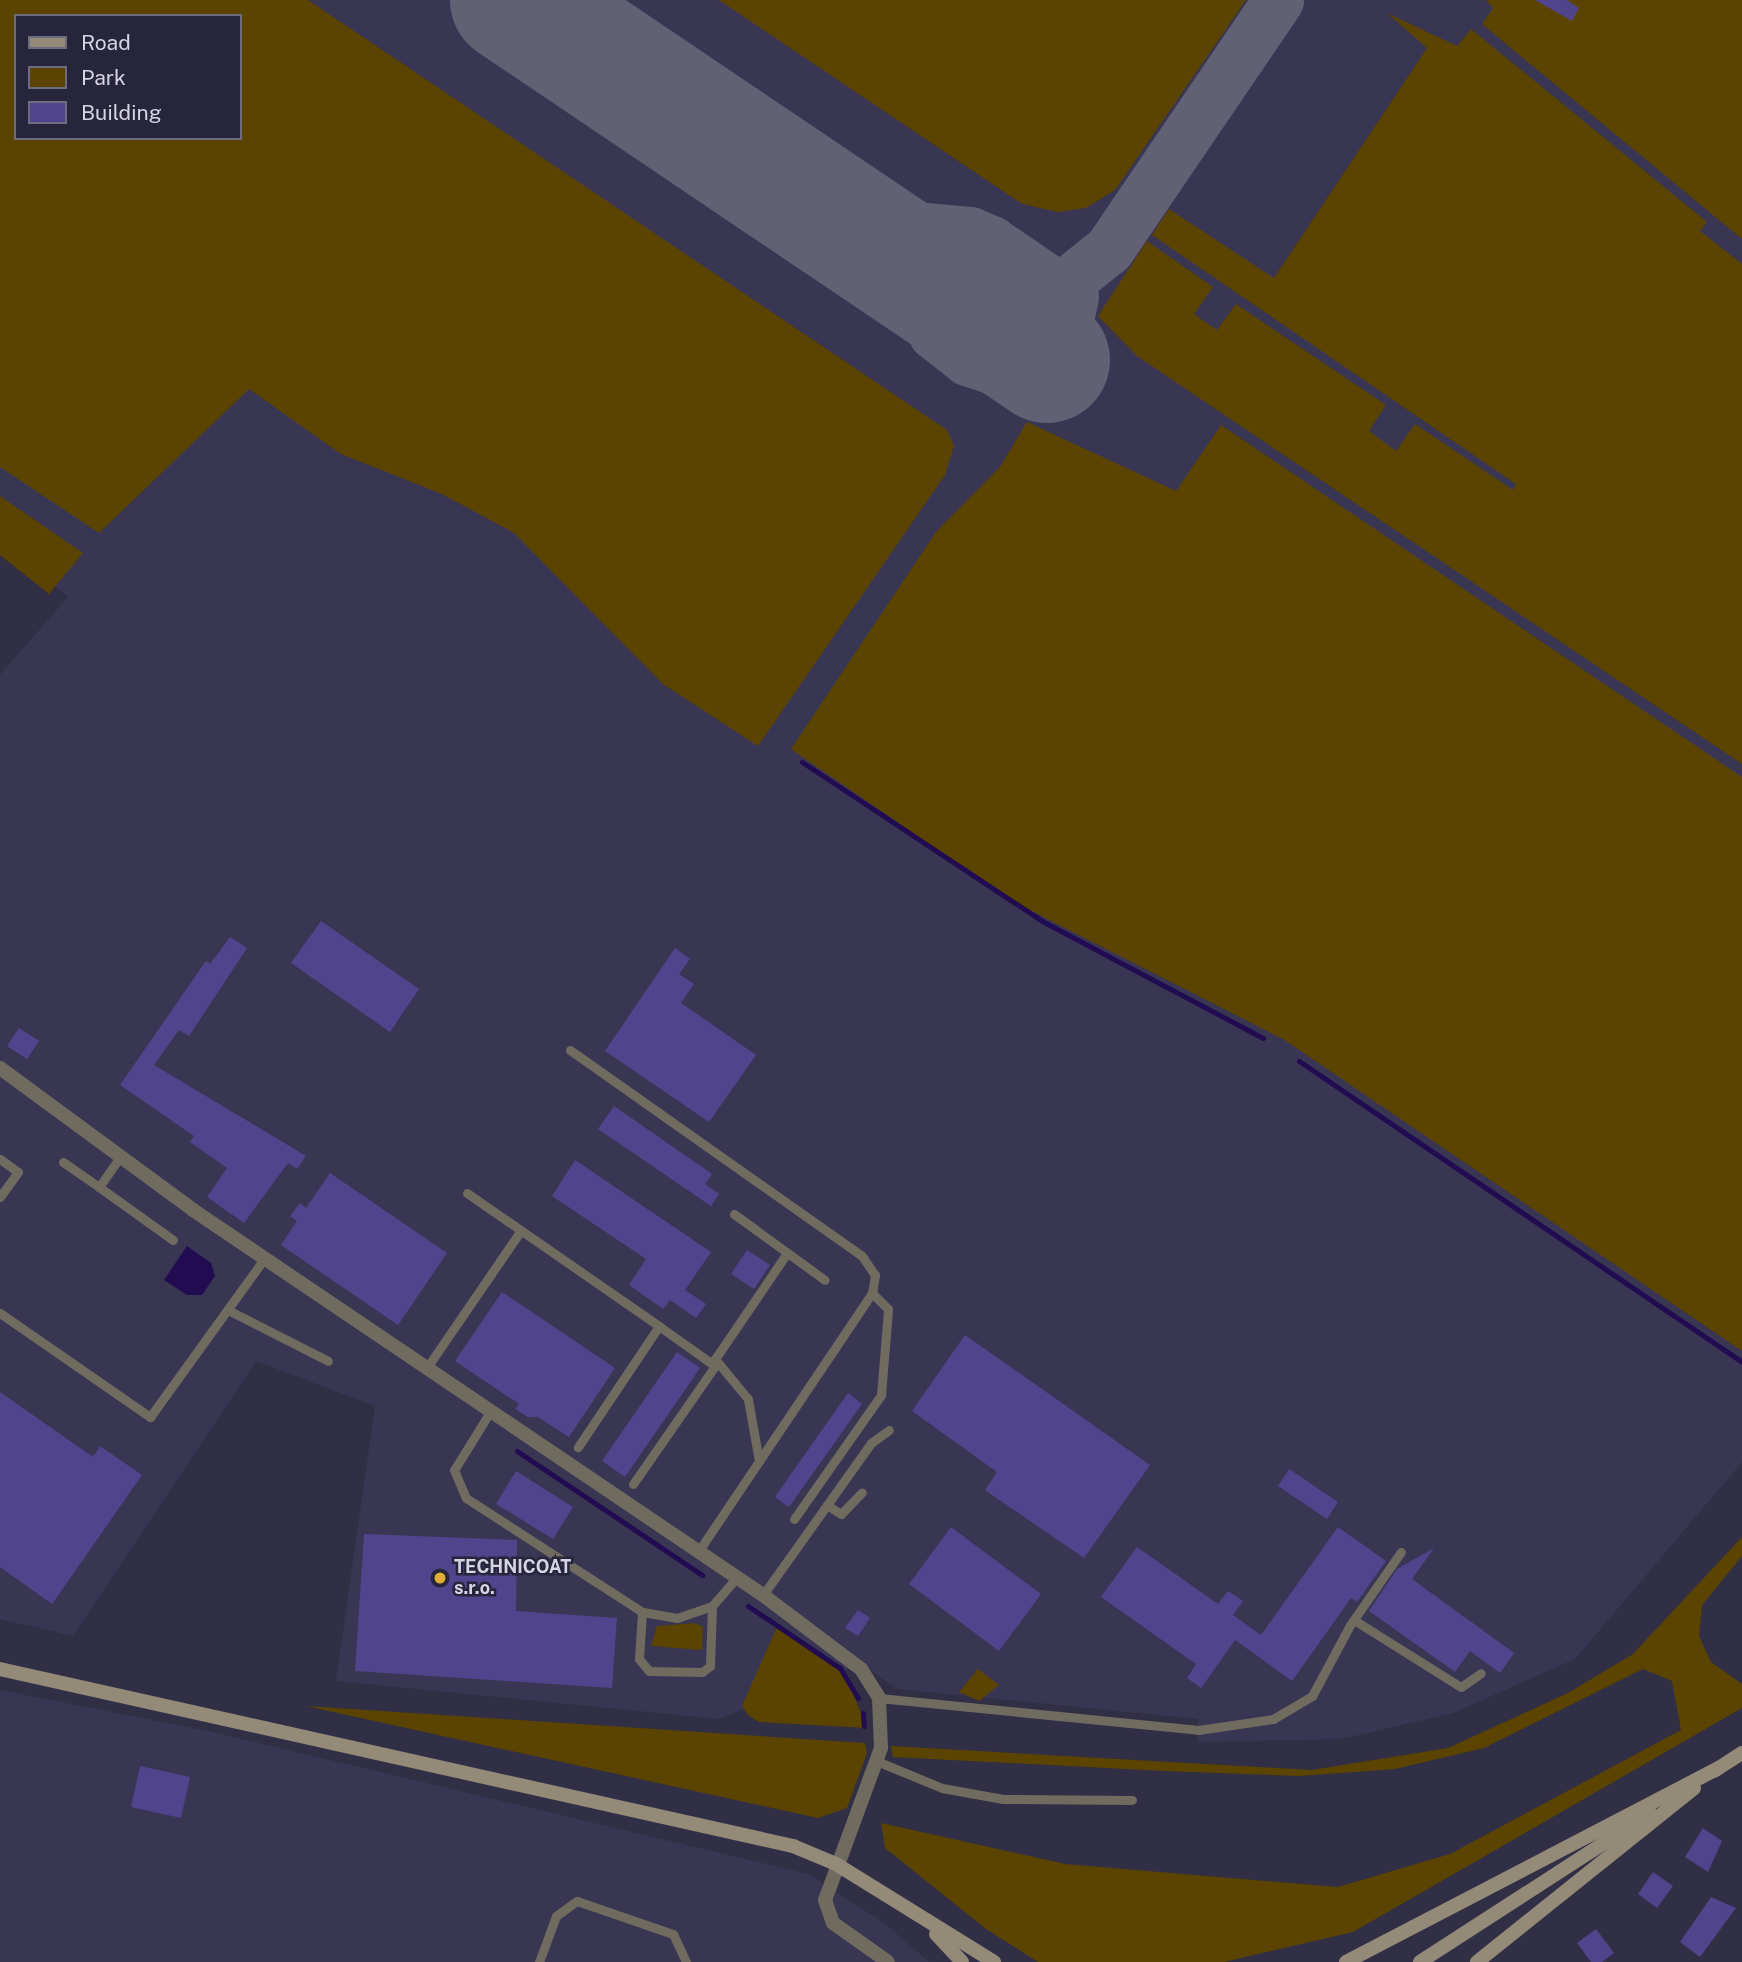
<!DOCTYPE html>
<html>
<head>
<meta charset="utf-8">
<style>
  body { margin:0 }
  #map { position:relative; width:1742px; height:1962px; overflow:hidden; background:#312f46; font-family:"Public Sans",sans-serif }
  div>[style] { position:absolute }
  .built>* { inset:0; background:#393654 }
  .green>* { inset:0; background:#5b4300 }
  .water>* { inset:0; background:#210c52 }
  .stream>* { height:5px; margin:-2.5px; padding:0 2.5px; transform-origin:2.5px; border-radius:2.5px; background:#210c52 }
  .taxiway>* { height:51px; margin:-25.5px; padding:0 25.5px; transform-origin:25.5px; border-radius:25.5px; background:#616074 }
  .runway>* { height:126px; margin:-63px; padding:0 63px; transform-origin:63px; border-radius:63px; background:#616074 }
  .building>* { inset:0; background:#50458d }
  .service>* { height:9px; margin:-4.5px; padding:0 4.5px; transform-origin:4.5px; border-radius:4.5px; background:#706b5f }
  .minor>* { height:14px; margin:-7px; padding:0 7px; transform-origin:7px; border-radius:7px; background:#706b5f }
  .secondary>* { height:14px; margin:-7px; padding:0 7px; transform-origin:7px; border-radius:7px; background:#938a78 }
  .dots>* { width:19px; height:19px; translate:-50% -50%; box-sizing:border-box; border:4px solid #27253c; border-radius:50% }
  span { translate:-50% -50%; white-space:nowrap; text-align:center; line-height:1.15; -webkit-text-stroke:5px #27253c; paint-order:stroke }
  .poi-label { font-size:18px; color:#d5d4e4; font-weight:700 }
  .left { translate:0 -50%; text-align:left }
  .legend { position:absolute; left:14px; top:14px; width:228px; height:126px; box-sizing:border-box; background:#27253c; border:2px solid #6d6b7f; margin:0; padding:9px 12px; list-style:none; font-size:21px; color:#d5d4e4 }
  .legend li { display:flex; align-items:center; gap:14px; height:35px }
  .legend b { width:35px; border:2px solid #6d6b7f }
</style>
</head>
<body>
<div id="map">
  <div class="built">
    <i style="clip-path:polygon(evenodd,0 0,1742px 0,1742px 1462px,1575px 1659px,1453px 1713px,1341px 1739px,1198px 1742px,1198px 1719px,897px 1689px,861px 1664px,719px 1719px,336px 1681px,375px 1406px,256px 1361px,73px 1636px,0 1619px,0 675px,68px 597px,0 539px,0 0,16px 16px,240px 16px,240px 138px,16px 138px,16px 16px)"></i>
    <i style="clip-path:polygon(0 1690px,208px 1731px,808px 1874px,883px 1922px,929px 1962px,0 1962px)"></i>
  </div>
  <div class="green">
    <i style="clip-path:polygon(evenodd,0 0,308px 0,947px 430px,954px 446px,945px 475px,758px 746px,663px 684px,514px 533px,442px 494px,341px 454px,249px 389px,99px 533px,0 467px,0 0,16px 16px,240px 16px,240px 138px,16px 138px,16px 16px)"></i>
    <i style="clip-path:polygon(719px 0,1246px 0,1115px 190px,1086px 208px,1058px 212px,1022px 204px)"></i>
    <i style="clip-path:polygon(1486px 0,1742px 0,1742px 239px,1482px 24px,1493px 8px)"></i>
    <i style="clip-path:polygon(1387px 13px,1457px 46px,1471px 29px,1707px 222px,1700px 231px,1742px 264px,1742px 764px,1137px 356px,1098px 316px,1147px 241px,1213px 287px,1194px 314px,1217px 330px,1236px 304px,1386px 405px,1369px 431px,1396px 451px,1415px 424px,1513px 490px,1516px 484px,1152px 235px,1169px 209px,1274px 278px,1427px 48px)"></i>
    <i style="clip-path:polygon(1027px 422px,1176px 491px,1221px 425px,1742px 777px,1742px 1351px,1283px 1039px,1012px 901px,791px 749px,936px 532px,1000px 467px)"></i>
    <i style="clip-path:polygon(0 496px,83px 553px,49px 594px,0 555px)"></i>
    <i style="clip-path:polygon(1742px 1537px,1742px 1556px,1702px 1605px,1699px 1636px,1711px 1662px,1742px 1684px,1742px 1708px,1353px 1932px,1224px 1962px,1038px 1962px,986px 1929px,885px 1848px,881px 1823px,1065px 1864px,1338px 1887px,1450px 1854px,1681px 1730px,1672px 1681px,1643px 1669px,1484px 1748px,1395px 1769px,1300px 1776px,1165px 1771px,893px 1757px,891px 1746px,1312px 1770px,1448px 1748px,1568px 1693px,1633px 1654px)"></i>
    <i style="clip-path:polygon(695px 1623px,703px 1627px,702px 1650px,651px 1646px,657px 1626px)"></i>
    <i style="clip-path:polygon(777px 1627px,845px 1674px,867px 1728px,759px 1722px,748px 1715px,742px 1706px)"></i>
    <i style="clip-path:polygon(978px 1669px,999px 1685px,979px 1701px,959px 1692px)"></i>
    <i style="clip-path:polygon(306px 1706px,865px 1743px,867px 1753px,847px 1808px,818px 1818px)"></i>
  </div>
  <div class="water">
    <i style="clip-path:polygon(187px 1246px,211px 1263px,215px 1276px,202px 1295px,187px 1295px,164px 1280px)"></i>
  </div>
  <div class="stream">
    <i style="left:802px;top:762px;width:288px;rotate:33.5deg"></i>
    <i style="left:1042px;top:921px;width:250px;rotate:27.9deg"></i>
    <i style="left:1299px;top:1061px;width:536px;rotate:34.19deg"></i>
    <i style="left:517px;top:1451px;width:223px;rotate:33.8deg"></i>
    <i style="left:748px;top:1606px;width:111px;rotate:34deg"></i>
    <i style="left:840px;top:1668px;width:35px;rotate:59deg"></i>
    <i style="left:863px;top:1713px;width:13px;rotate:86deg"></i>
  </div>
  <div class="taxiway">
    <i style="left:692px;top:117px;width:295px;rotate:34deg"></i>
    <i style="left:937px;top:282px;width:52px;rotate:16.7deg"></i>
    <i style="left:987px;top:297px;width:42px;rotate:-1.4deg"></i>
    <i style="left:1029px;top:296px;width:48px;rotate:-22.2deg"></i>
    <i style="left:1073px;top:278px;width:46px;rotate:-38.9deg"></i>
    <i style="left:1109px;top:249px;width:301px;rotate:-55.8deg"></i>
    <i style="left:851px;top:221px;width:120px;rotate:5.3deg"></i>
    <i style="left:970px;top:232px;width:23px;rotate:23deg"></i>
    <i style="left:991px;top:241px;width:99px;rotate:34.3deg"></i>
    <i style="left:1073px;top:297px;width:26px;rotate:103deg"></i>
    <i style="left:1067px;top:322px;width:34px;rotate:128deg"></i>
    <i style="left:1046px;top:349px;width:32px;rotate:152deg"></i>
    <i style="left:1018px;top:364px;width:30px;rotate:174deg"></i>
    <i style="left:988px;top:367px;width:22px;rotate:-162deg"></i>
    <i style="left:967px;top:360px;width:42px;rotate:-141.8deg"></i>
    <i style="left:934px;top:334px;width:58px;rotate:-112.2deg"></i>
    <i style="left:912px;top:280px;width:30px;rotate:-135deg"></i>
  </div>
  <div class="runway">
    <i style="left:513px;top:0;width:644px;rotate:33.99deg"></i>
  </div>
  <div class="building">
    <i style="clip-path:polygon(1535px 0,1567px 0,1579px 8px,1572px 21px)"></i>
    <i style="clip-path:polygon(321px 921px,419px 989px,390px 1032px,291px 963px)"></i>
    <i style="clip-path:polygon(230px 937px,247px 948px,189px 1036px,179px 1030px,154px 1065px,306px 1156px,297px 1169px,288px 1163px,244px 1223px,207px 1197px,227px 1168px,190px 1142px,194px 1136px,120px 1085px,206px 961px,210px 964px)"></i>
    <i style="clip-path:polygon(675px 948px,690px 959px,679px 974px,694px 984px,681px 1003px,756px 1055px,709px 1122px,605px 1051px)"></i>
    <i style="clip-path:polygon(19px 1028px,39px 1041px,27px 1059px,7px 1046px)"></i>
    <i style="clip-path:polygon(614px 1106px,712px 1174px,705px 1184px,719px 1194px,711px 1206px,598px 1129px)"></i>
    <i style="clip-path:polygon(575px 1160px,711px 1252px,685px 1290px,706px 1304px,696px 1318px,670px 1300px,663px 1309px,629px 1285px,646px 1259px,552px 1196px)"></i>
    <i style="clip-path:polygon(330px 1173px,447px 1253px,398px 1325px,281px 1245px,297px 1221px,290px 1216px,300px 1203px,306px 1208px)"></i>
    <i style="clip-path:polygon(747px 1250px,770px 1265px,754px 1289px,731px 1274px)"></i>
    <i style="clip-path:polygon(502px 1292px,615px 1368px,569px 1437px,538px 1417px,528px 1417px,515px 1409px,519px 1404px,455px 1361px)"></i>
    <i style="clip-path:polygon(965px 1335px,1150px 1465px,1084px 1558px,985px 1490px,997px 1472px,912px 1411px)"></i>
    <i style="clip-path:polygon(677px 1352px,700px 1368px,625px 1477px,602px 1461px)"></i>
    <i style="clip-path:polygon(0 1392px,93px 1457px,100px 1446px,142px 1475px,52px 1604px,0 1567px)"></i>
    <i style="clip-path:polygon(848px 1393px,862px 1404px,789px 1507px,775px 1497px)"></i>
    <i style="clip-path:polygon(1289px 1469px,1338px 1502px,1327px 1519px,1278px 1486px)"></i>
    <i style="clip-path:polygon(516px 1471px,573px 1507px,553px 1539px,496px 1504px)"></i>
    <i style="clip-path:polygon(951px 1527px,1041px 1594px,999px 1651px,909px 1584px)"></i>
    <i style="clip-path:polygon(1338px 1527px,1386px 1561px,1357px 1602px,1351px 1598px,1292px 1681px,1235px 1640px,1201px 1688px,1187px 1678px,1196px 1664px,1101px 1597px,1137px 1547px,1218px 1604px,1228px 1591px,1243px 1601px,1233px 1615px,1261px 1635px)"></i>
    <i style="clip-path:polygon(364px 1534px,517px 1540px,516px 1611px,617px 1618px,612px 1688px,355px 1671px)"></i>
    <i style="clip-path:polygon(1434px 1548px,1412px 1579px,1514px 1653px,1500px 1673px,1470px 1651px,1455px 1672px,1369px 1611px,1397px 1569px)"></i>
    <i style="clip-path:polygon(858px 1610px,870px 1618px,858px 1636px,845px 1628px)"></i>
    <i style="clip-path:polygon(140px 1766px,190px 1777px,181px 1818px,131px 1807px)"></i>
    <i style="clip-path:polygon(1703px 1828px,1722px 1841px,1708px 1872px,1685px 1857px)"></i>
    <i style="clip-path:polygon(1653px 1872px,1673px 1886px,1657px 1908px,1638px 1894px)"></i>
    <i style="clip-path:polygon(1711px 1897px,1736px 1908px,1700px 1957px,1680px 1942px)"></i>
    <i style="clip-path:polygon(1596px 1929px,1614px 1953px,1602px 1962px,1591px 1962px,1577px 1943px)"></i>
  </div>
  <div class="service">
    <i style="left:570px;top:1050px;width:357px;rotate:35.2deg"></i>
    <i style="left:862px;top:1256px;width:23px;rotate:56deg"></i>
    <i style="left:875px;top:1275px;width:18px;rotate:99deg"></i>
    <i style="left:872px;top:1293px;width:313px;rotate:123.9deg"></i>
    <i style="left:120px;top:1157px;width:37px;rotate:125deg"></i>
    <i style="left:99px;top:1187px;width:91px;rotate:35.6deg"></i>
    <i style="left:0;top:1159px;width:22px;rotate:36deg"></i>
    <i style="left:18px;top:1172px;width:31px;rotate:126deg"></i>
    <i style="left:63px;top:1162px;width:44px;rotate:34.8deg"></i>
    <i style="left:467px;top:1193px;width:234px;rotate:34.7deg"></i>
    <i style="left:659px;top:1326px;width:146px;rotate:123.8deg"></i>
    <i style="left:734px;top:1214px;width:112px;rotate:36deg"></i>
    <i style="left:228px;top:1310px;width:112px;rotate:27deg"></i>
    <i style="left:0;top:1313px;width:183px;rotate:34.7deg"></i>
    <i style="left:150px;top:1417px;width:195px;rotate:-54.2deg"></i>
    <i style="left:426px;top:1369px;width:168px;rotate:-55.6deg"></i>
    <i style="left:490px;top:1412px;width:68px;rotate:121.8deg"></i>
    <i style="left:454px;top:1470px;width:30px;rotate:67deg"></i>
    <i style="left:466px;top:1498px;width:210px;rotate:32.9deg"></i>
    <i style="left:759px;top:1461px;width:63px;rotate:-100.1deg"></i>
    <i style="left:748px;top:1399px;width:52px;rotate:-129.5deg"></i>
    <i style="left:715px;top:1359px;width:128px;rotate:-55.8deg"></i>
    <i style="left:633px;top:1484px;width:144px;rotate:-55.2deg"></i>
    <i style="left:715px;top:1366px;width:69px;rotate:-144.5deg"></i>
    <i style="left:827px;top:1505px;width:17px;rotate:33deg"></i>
    <i style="left:841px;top:1514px;width:30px;rotate:-46deg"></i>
    <i style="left:794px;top:1519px;width:151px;rotate:-54.9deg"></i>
    <i style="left:881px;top:1395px;width:86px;rotate:-85.3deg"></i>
    <i style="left:888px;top:1309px;width:23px;rotate:-135deg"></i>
    <i style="left:763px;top:1595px;width:186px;rotate:-54.6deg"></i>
    <i style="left:871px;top:1443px;width:22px;rotate:-36deg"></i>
    <i style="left:712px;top:1606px;width:37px;rotate:161deg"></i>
    <i style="left:677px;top:1618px;width:36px;rotate:-170deg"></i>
    <i style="left:642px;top:1612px;width:47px;rotate:93.7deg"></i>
    <i style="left:639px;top:1659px;width:16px;rotate:50deg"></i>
    <i style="left:649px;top:1671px;width:53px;rotate:1.1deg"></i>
    <i style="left:702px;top:1672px;width:10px;rotate:-37deg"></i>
    <i style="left:710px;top:1666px;width:60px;rotate:-88.1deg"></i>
    <i style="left:712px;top:1606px;width:37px;rotate:-49deg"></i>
    <i style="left:1354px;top:1620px;width:126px;rotate:32.1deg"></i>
    <i style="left:1461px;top:1687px;width:24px;rotate:-35deg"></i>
    <i style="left:879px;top:1698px;width:321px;rotate:5.7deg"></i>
    <i style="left:1198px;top:1730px;width:76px;rotate:-8.3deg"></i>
    <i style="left:1273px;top:1719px;width:45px;rotate:-30.5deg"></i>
    <i style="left:1312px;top:1696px;width:81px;rotate:-61.8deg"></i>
    <i style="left:1350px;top:1625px;width:89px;rotate:-55.1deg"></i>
    <i style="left:879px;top:1762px;width:68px;rotate:22.4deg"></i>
    <i style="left:942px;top:1788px;width:62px;rotate:10.2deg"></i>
    <i style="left:1003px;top:1799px;width:129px;rotate:0.4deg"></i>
    <i style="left:539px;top:1962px;width:49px;rotate:-69.7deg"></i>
    <i style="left:556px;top:1916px;width:26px;rotate:-36deg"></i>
    <i style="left:577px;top:1901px;width:102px;rotate:19deg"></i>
    <i style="left:673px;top:1934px;width:31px;rotate:65deg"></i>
  </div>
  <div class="minor">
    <i style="left:0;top:1068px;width:240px;rotate:36.3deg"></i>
    <i style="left:193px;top:1210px;width:688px;rotate:34.04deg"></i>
    <i style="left:763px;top:1595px;width:123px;rotate:37.1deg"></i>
    <i style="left:861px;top:1669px;width:34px;rotate:58deg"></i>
    <i style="left:879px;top:1698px;width:50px;rotate:87.7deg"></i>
    <i style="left:881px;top:1748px;width:162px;rotate:110.2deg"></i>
    <i style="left:825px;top:1900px;width:24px;rotate:71deg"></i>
    <i style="left:833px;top:1923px;width:67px;rotate:35.3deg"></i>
  </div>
  <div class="secondary">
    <i style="left:0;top:1669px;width:813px;rotate:12.58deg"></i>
    <i style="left:793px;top:1846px;width:47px;rotate:22.7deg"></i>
    <i style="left:836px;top:1864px;width:186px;rotate:31.8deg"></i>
    <i style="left:1714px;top:1771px;width:33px;rotate:-33deg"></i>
    <i style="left:936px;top:1934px;width:38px;rotate:47deg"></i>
    <i style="left:1346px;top:1962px;width:420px;rotate:-27.5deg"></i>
    <i style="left:1420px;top:1962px;width:274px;rotate:-32.9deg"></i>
    <i style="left:1477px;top:1962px;width:278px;rotate:-38.7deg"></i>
  </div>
  <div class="dots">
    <i style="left:440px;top:1578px;background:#e1af34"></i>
  </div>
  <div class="poi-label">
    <span class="left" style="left:454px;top:1578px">TECHNICOAT<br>s.r.o.</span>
  </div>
  <ul class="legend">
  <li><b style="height:9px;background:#938a78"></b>Road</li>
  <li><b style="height:19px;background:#5b4300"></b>Park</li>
  <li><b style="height:19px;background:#50458d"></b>Building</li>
  </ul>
</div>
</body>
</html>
